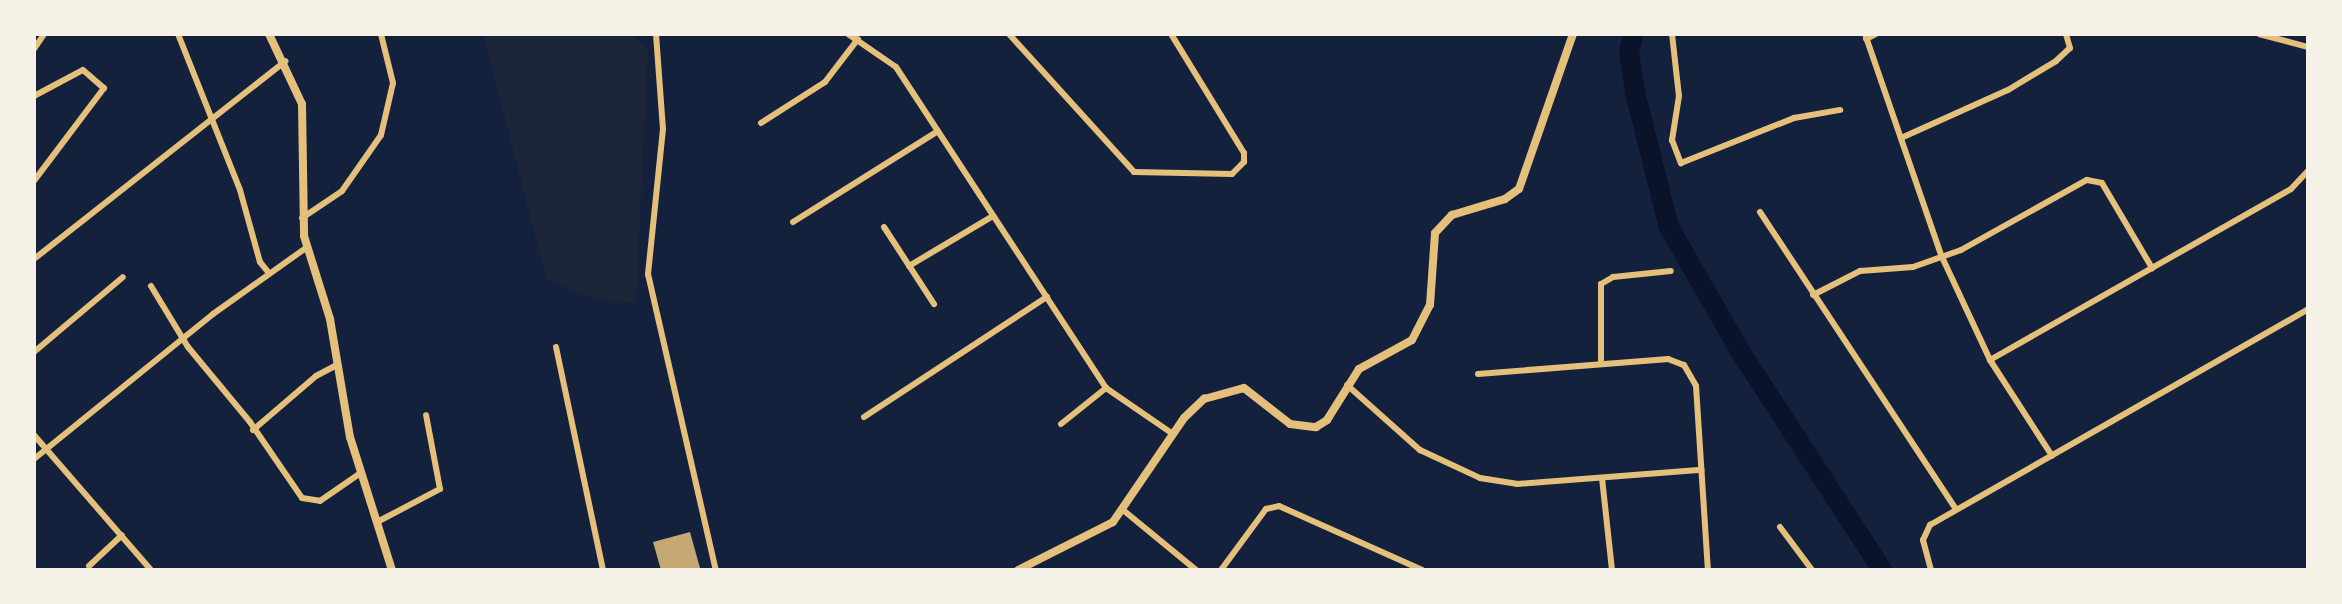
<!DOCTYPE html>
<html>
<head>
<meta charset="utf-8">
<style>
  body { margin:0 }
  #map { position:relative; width:2342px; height:604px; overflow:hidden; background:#14213d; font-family:Mulish,sans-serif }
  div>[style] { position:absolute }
  .green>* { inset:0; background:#1d2539 }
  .river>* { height:20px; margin:-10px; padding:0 10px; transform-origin:10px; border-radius:10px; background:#0b132b }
  .building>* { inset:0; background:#c6a872 }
  .minor>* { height:6px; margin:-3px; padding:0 3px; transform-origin:3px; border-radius:3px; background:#e5c07b }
  .tertiary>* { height:8px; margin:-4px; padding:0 4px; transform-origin:4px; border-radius:4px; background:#e5c07b }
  span { translate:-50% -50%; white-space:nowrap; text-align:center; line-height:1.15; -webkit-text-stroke:6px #f6f1e7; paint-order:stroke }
  .frame { position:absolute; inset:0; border:36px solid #f6f1e7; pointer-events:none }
</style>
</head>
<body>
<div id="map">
  <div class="green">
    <i style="clip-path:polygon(484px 35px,633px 35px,648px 50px,636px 303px,595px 299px,546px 279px)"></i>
  </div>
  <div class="river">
    <i style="left:1633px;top:34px;width:19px;rotate:102deg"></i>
    <i style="left:1629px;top:53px;width:39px;rotate:81deg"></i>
    <i style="left:1635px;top:92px;width:139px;rotate:75.9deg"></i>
    <i style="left:1669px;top:227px;width:143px;rotate:60.2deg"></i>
    <i style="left:1740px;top:351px;width:261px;rotate:57deg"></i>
  </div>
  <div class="building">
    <i style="clip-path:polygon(690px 532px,700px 568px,661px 570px,653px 542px)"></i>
  </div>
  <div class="minor">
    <i style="left:178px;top:34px;width:168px;rotate:68.3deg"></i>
    <i style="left:240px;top:190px;width:75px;rotate:74.5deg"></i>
    <i style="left:260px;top:262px;width:13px;rotate:51deg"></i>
    <i style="left:656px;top:34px;width:95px;rotate:85.8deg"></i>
    <i style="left:663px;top:129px;width:146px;rotate:95.9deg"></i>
    <i style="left:648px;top:274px;width:304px;rotate:77.1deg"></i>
    <i style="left:848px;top:34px;width:58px;rotate:34.5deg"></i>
    <i style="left:896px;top:67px;width:384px;rotate:56.8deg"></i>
    <i style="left:1106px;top:388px;width:81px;rotate:34.5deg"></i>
    <i style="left:1009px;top:34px;width:186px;rotate:47.8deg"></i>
    <i style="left:1134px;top:172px;width:98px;rotate:1.2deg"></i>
    <i style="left:1232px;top:174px;width:17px;rotate:-45deg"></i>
    <i style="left:1244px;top:162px;width:9px;rotate:-90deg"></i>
    <i style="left:1244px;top:153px;width:140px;rotate:-121.5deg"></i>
    <i style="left:1672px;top:34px;width:62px;rotate:83.6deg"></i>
    <i style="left:1679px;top:96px;width:45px;rotate:99deg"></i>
    <i style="left:1672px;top:140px;width:25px;rotate:69deg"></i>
    <i style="left:1681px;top:163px;width:122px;rotate:-21.7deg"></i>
    <i style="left:1794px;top:118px;width:47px;rotate:-9.9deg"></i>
    <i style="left:1865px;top:34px;width:236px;rotate:71deg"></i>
    <i style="left:1942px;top:257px;width:114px;rotate:65deg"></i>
    <i style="left:1990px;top:360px;width:114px;rotate:57.1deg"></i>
    <i style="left:2259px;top:34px;width:51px;rotate:14.9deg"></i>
    <i style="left:1866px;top:39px;width:11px;rotate:-27deg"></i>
    <i style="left:34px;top:49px;width:18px;rotate:-56deg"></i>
    <i style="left:34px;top:96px;width:55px;rotate:-28deg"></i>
    <i style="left:83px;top:70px;width:28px;rotate:41deg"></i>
    <i style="left:104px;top:88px;width:116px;rotate:127deg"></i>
    <i style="left:761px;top:123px;width:76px;rotate:-32.6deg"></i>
    <i style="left:825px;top:82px;width:54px;rotate:-52.5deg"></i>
    <i style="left:1901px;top:138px;width:117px;rotate:-24.2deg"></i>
    <i style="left:2008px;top:90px;width:56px;rotate:-31.1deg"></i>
    <i style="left:2056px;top:61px;width:19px;rotate:-43deg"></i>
    <i style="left:2070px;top:48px;width:15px;rotate:-106deg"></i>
    <i style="left:1760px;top:212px;width:356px;rotate:56.6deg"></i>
    <i style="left:302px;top:218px;width:48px;rotate:-34deg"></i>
    <i style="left:342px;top:191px;width:68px;rotate:-55.1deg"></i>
    <i style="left:381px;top:135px;width:53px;rotate:-77deg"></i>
    <i style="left:393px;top:83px;width:50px;rotate:-103.8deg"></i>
    <i style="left:793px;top:222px;width:171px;rotate:-32.1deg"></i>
    <i style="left:884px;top:227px;width:92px;rotate:57deg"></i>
    <i style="left:34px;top:259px;width:320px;rotate:-38.2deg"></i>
    <i style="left:909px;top:266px;width:98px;rotate:-30.8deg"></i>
    <i style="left:151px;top:286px;width:71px;rotate:58.8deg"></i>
    <i style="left:188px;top:347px;width:97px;rotate:50.4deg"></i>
    <i style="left:250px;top:422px;width:92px;rotate:55.6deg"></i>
    <i style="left:302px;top:498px;width:18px;rotate:9deg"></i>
    <i style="left:320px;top:501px;width:51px;rotate:-34.6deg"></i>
    <i style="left:1813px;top:295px;width:53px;rotate:-27.1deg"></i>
    <i style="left:1860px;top:271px;width:53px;rotate:-4.3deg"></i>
    <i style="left:1913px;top:267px;width:51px;rotate:-19.5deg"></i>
    <i style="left:1961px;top:250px;width:144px;rotate:-29.1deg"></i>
    <i style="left:2087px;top:180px;width:15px;rotate:11deg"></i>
    <i style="left:2102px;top:183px;width:99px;rotate:59.5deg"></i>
    <i style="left:556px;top:347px;width:228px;rotate:78.1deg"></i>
    <i style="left:34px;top:352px;width:116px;rotate:-40.1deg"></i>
    <i style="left:1990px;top:360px;width:346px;rotate:-29.6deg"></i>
    <i style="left:2291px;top:189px;width:25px;rotate:-47deg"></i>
    <i style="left:1601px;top:364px;width:80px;rotate:-90deg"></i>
    <i style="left:1601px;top:284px;width:14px;rotate:-30deg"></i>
    <i style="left:1613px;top:277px;width:58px;rotate:-5.9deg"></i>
    <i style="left:1478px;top:374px;width:191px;rotate:-4.5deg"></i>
    <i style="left:1668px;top:359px;width:17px;rotate:21deg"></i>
    <i style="left:1684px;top:365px;width:24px;rotate:60deg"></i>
    <i style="left:1696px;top:386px;width:184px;rotate:86.3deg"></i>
    <i style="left:1347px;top:385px;width:98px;rotate:41.7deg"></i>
    <i style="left:1420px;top:450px;width:66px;rotate:25deg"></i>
    <i style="left:1480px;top:478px;width:37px;rotate:9deg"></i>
    <i style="left:1517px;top:484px;width:185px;rotate:-4.4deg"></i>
    <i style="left:864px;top:417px;width:219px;rotate:-33.3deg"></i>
    <i style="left:1061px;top:424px;width:58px;rotate:-38.7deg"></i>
    <i style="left:253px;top:430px;width:83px;rotate:-40.6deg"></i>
    <i style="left:316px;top:376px;width:24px;rotate:-28deg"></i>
    <i style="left:34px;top:435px;width:179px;rotate:49.1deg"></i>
    <i style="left:34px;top:459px;width:230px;rotate:-39deg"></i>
    <i style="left:213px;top:314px;width:114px;rotate:-35.4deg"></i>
    <i style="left:1602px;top:478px;width:93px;rotate:83.8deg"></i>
    <i style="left:1123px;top:510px;width:94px;rotate:39.4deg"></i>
    <i style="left:379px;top:521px;width:69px;rotate:-27.7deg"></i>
    <i style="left:440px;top:489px;width:75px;rotate:-100.7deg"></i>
    <i style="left:1780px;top:527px;width:54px;rotate:53.3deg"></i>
    <i style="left:89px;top:566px;width:45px;rotate:-43.2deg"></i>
    <i style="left:1221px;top:570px;width:76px;rotate:-53.6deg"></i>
    <i style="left:1266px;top:509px;width:13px;rotate:-13deg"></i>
    <i style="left:1279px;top:506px;width:157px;rotate:24.1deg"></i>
    <i style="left:1931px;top:570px;width:31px;rotate:-105deg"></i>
    <i style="left:1923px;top:540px;width:17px;rotate:-65deg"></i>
    <i style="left:1930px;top:525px;width:435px;rotate:-29.7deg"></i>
  </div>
  <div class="tertiary">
    <i style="left:269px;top:34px;width:77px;rotate:64.8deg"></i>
    <i style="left:302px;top:104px;width:132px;rotate:89.1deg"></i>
    <i style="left:304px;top:236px;width:87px;rotate:72.6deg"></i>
    <i style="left:330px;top:319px;width:120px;rotate:80.4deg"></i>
    <i style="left:350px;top:437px;width:139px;rotate:72.5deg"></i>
    <i style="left:1018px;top:570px;width:106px;rotate:-26.8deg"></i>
    <i style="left:1113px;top:522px;width:126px;rotate:-55.7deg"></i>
    <i style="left:1184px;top:418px;width:28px;rotate:-44deg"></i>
    <i style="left:1204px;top:399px;width:41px;rotate:-15.4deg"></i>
    <i style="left:1244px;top:388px;width:58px;rotate:38deg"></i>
    <i style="left:1290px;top:424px;width:26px;rotate:7deg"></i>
    <i style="left:1316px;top:427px;width:13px;rotate:-32deg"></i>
    <i style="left:1327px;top:420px;width:60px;rotate:-57.9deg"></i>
    <i style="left:1359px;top:369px;width:60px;rotate:-28.7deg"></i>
    <i style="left:1412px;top:340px;width:39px;rotate:-63deg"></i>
    <i style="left:1430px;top:305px;width:72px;rotate:-86deg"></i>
    <i style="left:1435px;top:233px;width:25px;rotate:-47deg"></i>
    <i style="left:1452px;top:215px;width:55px;rotate:-16.8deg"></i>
    <i style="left:1505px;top:199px;width:17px;rotate:-36deg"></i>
    <i style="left:1519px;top:189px;width:164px;rotate:-70.8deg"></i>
  </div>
  <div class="frame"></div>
</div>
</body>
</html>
